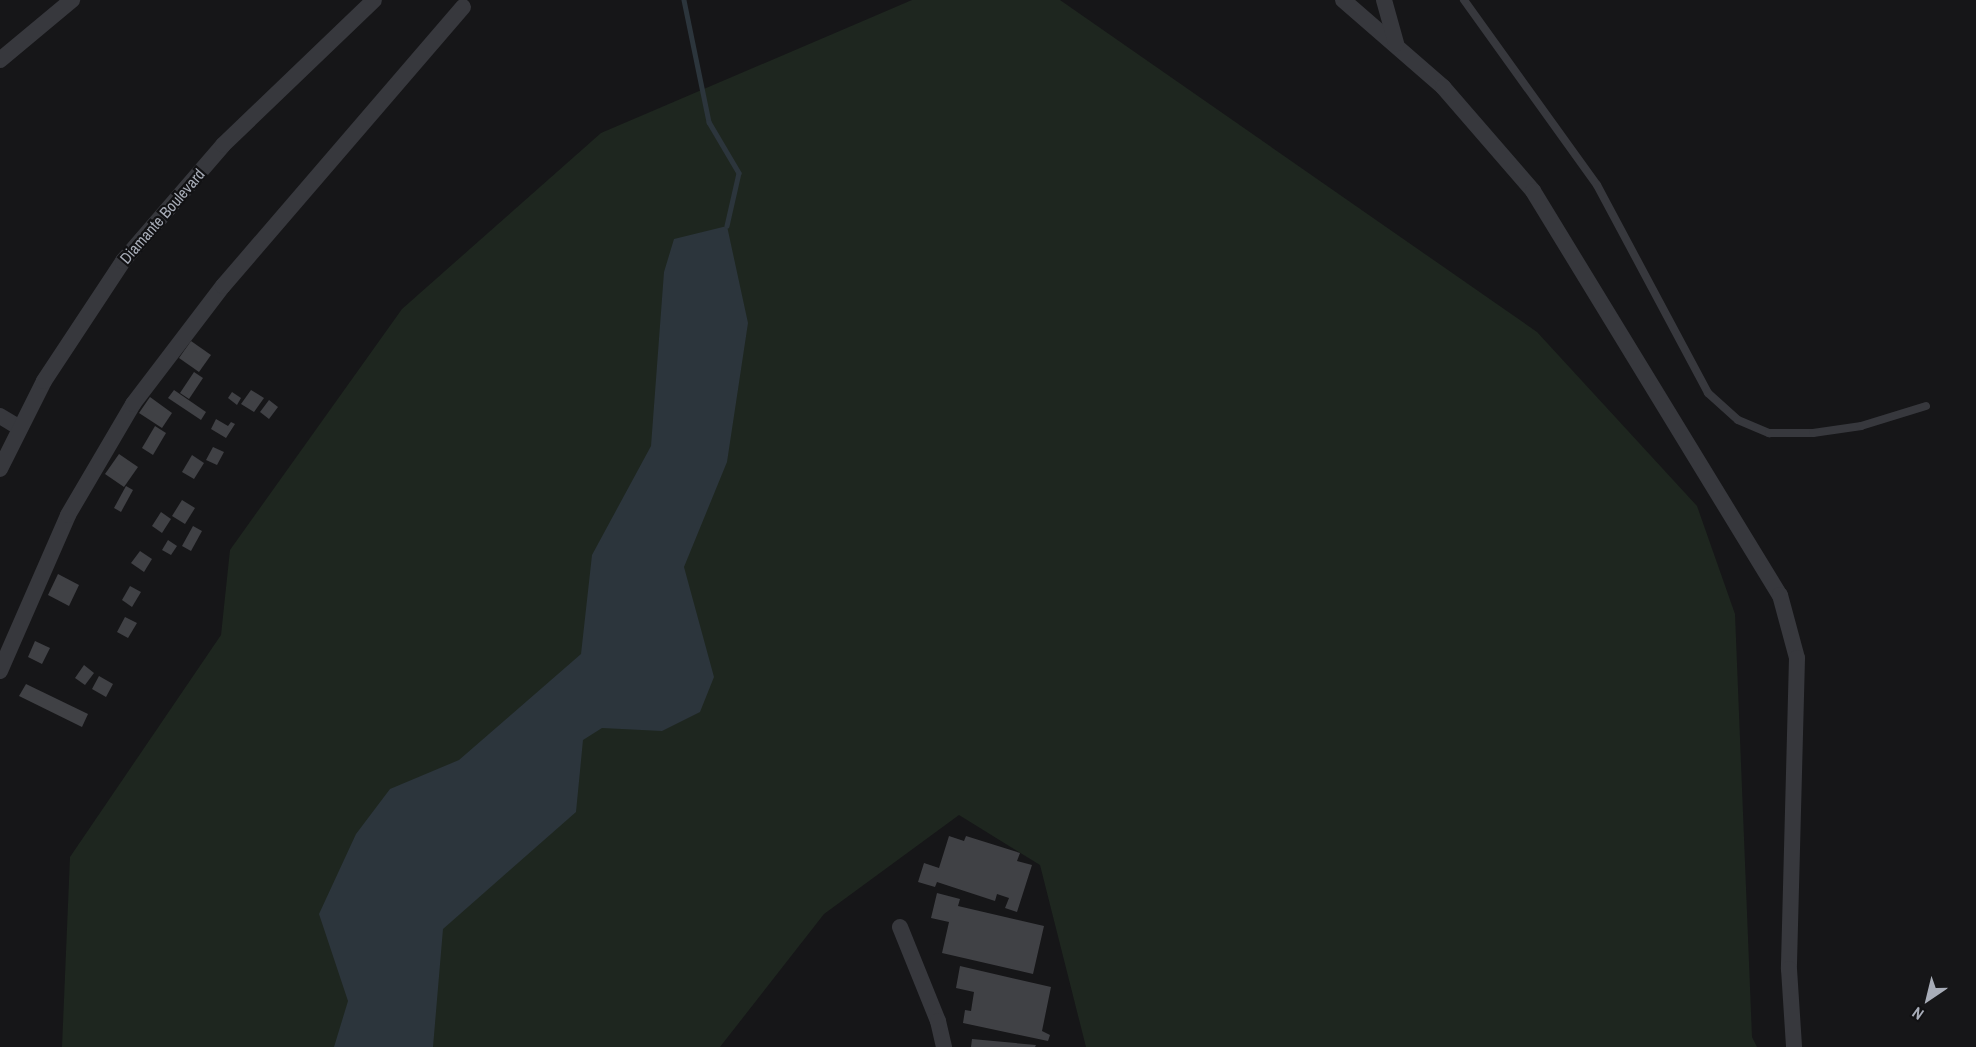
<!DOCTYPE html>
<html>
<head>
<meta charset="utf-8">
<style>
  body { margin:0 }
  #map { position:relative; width:1976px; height:1047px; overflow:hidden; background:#161618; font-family:"Archivo Narrow",sans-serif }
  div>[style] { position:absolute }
  .green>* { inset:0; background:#1e261f }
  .water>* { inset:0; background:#2c353c }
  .stream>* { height:4.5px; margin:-2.25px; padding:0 2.25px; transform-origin:2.25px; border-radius:2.25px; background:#2c353c }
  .building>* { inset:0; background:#404145 }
  .service>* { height:8px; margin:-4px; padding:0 4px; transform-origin:4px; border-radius:4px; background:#37383d }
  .minor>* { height:16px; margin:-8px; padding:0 8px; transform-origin:8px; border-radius:8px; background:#37383d }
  span { translate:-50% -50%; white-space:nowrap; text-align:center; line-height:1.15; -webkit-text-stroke:4.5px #111113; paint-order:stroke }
  .street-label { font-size:16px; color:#a8adb8 }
  .north { position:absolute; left:1898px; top:969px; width:60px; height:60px; -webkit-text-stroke:4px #111113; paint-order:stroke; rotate:215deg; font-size:16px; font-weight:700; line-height:24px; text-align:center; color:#a8adb8 }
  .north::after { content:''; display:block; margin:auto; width:21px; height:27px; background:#a8adb8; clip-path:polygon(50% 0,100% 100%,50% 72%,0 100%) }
</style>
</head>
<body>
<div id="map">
  <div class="green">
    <i style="clip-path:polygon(912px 0,1060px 0,1537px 332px,1697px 506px,1735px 614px,1752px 1037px,1757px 1047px,1086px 1047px,1040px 865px,959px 815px,824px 914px,720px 1047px,62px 1047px,70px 857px,221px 635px,230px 550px,402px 309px,601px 133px)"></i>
  </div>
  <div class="water">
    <i style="clip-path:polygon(727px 226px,748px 323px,727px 462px,684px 567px,714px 677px,700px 712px,662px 731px,602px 728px,583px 740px,576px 812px,443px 929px,433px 1047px,334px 1047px,348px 1001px,319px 914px,356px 834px,390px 789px,459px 760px,581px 654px,592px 555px,651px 446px,664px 272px,674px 239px)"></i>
  </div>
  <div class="stream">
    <i style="left:684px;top:0;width:125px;rotate:78.4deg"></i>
    <i style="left:709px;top:122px;width:59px;rotate:59.5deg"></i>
    <i style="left:739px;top:173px;width:54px;rotate:102.8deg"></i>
  </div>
  <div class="building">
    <i style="clip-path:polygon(191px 341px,211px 355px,199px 372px,179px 358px)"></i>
    <i style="clip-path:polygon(194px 372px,203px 378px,189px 399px,180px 393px)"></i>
    <i style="clip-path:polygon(174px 390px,206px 412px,201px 420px,168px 398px)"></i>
    <i style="clip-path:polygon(251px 390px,264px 398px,254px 412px,241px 404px)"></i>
    <i style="clip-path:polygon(232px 392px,241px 398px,237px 405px,228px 398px)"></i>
    <i style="clip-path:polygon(150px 397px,172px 413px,162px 428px,139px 413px)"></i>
    <i style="clip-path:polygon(269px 400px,278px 407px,269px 419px,260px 412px)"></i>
    <i style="clip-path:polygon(216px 419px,228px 426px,231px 422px,235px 424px,226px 438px,211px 429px)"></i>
    <i style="clip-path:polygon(155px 426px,166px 433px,153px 455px,142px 448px)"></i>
    <i style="clip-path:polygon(213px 447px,224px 452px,217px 465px,206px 460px)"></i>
    <i style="clip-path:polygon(119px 454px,138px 467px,124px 487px,105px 474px)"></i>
    <i style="clip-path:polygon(192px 455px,204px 463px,194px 479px,182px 472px)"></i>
    <i style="clip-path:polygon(126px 486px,133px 490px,121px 512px,114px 508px)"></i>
    <i style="clip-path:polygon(182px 500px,195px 508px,185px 524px,172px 516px)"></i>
    <i style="clip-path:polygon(161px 512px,171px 519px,162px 533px,152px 526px)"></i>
    <i style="clip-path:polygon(193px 526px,202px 531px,191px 551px,182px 546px)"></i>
    <i style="clip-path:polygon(168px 540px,177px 546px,171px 555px,162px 550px)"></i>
    <i style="clip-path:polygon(140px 551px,152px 559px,144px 572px,131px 563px)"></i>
    <i style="clip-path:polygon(58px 574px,79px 585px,69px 606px,48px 595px)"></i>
    <i style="clip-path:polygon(130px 586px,141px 592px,132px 607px,122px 600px)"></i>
    <i style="clip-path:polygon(125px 617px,137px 623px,128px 638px,117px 632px)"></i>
    <i style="clip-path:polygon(35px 641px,50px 648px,42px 664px,28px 657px)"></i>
    <i style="clip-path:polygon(84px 665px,94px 673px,85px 685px,75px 678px)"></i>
    <i style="clip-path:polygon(99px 676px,113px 684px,106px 697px,92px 689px)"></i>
    <i style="clip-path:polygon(26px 684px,88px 714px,82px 727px,19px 696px)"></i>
    <i style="clip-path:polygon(949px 836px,964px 841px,966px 836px,1020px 853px,1017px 861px,1032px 865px,1017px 912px,1005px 908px,1009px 898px,997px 894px,995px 901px,937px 882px,935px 887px,918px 882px,924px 863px,939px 868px)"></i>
    <i style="clip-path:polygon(937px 893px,960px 899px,958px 906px,1044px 926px,1033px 974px,942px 953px,949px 922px,931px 918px)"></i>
    <i style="clip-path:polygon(960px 966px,1051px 987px,1042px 1031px,1050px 1035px,1048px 1041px,963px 1023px,965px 1010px,971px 1011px,974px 992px,956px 988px)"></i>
    <i style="clip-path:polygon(972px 1039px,1036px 1045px,1035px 1047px,971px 1047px)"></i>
  </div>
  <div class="service">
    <i style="left:1464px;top:0;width:228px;rotate:54.3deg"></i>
    <i style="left:1597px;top:185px;width:236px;rotate:61.9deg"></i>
    <i style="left:1708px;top:393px;width:40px;rotate:42deg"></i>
    <i style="left:1738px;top:420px;width:34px;rotate:23deg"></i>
    <i style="left:1769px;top:433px;width:44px"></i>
    <i style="left:1813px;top:433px;width:49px;rotate:-8.3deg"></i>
    <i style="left:1861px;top:426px;width:68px;rotate:-17.1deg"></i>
  </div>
  <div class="minor">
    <i style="left:1343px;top:0;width:133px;rotate:41deg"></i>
    <i style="left:1443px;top:87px;width:138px;rotate:49.1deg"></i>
    <i style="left:1533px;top:191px;width:474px;rotate:58.6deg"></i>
    <i style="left:1780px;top:595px;width:65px;rotate:74.9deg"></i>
    <i style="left:1797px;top:658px;width:311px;rotate:91.5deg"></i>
    <i style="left:1789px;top:969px;width:78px;rotate:86.3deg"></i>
    <i style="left:1384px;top:0;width:45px;rotate:74.4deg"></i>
    <i style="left:0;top:60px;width:94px;rotate:-39.8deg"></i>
    <i style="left:0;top:416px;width:23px;rotate:31deg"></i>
    <i style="left:0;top:469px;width:98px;rotate:-63.4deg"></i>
    <i style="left:44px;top:381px;width:144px;rotate:-56.6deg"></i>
    <i style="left:123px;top:261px;width:153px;rotate:-49.2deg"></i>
    <i style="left:223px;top:145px;width:209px;rotate:-43.8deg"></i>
    <i style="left:0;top:671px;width:170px;rotate:-66.4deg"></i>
    <i style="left:68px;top:515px;width:129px;rotate:-59.6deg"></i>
    <i style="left:133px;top:404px;width:148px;rotate:-52.7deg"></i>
    <i style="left:223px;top:286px;width:368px;rotate:-49.3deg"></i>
    <i style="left:900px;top:927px;width:101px;rotate:68deg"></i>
    <i style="left:938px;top:1021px;width:27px;rotate:77deg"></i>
  </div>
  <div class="street-label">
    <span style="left:162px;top:216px;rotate:-49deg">Diamante Boulevard</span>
  </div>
  <div class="north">N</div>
</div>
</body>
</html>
